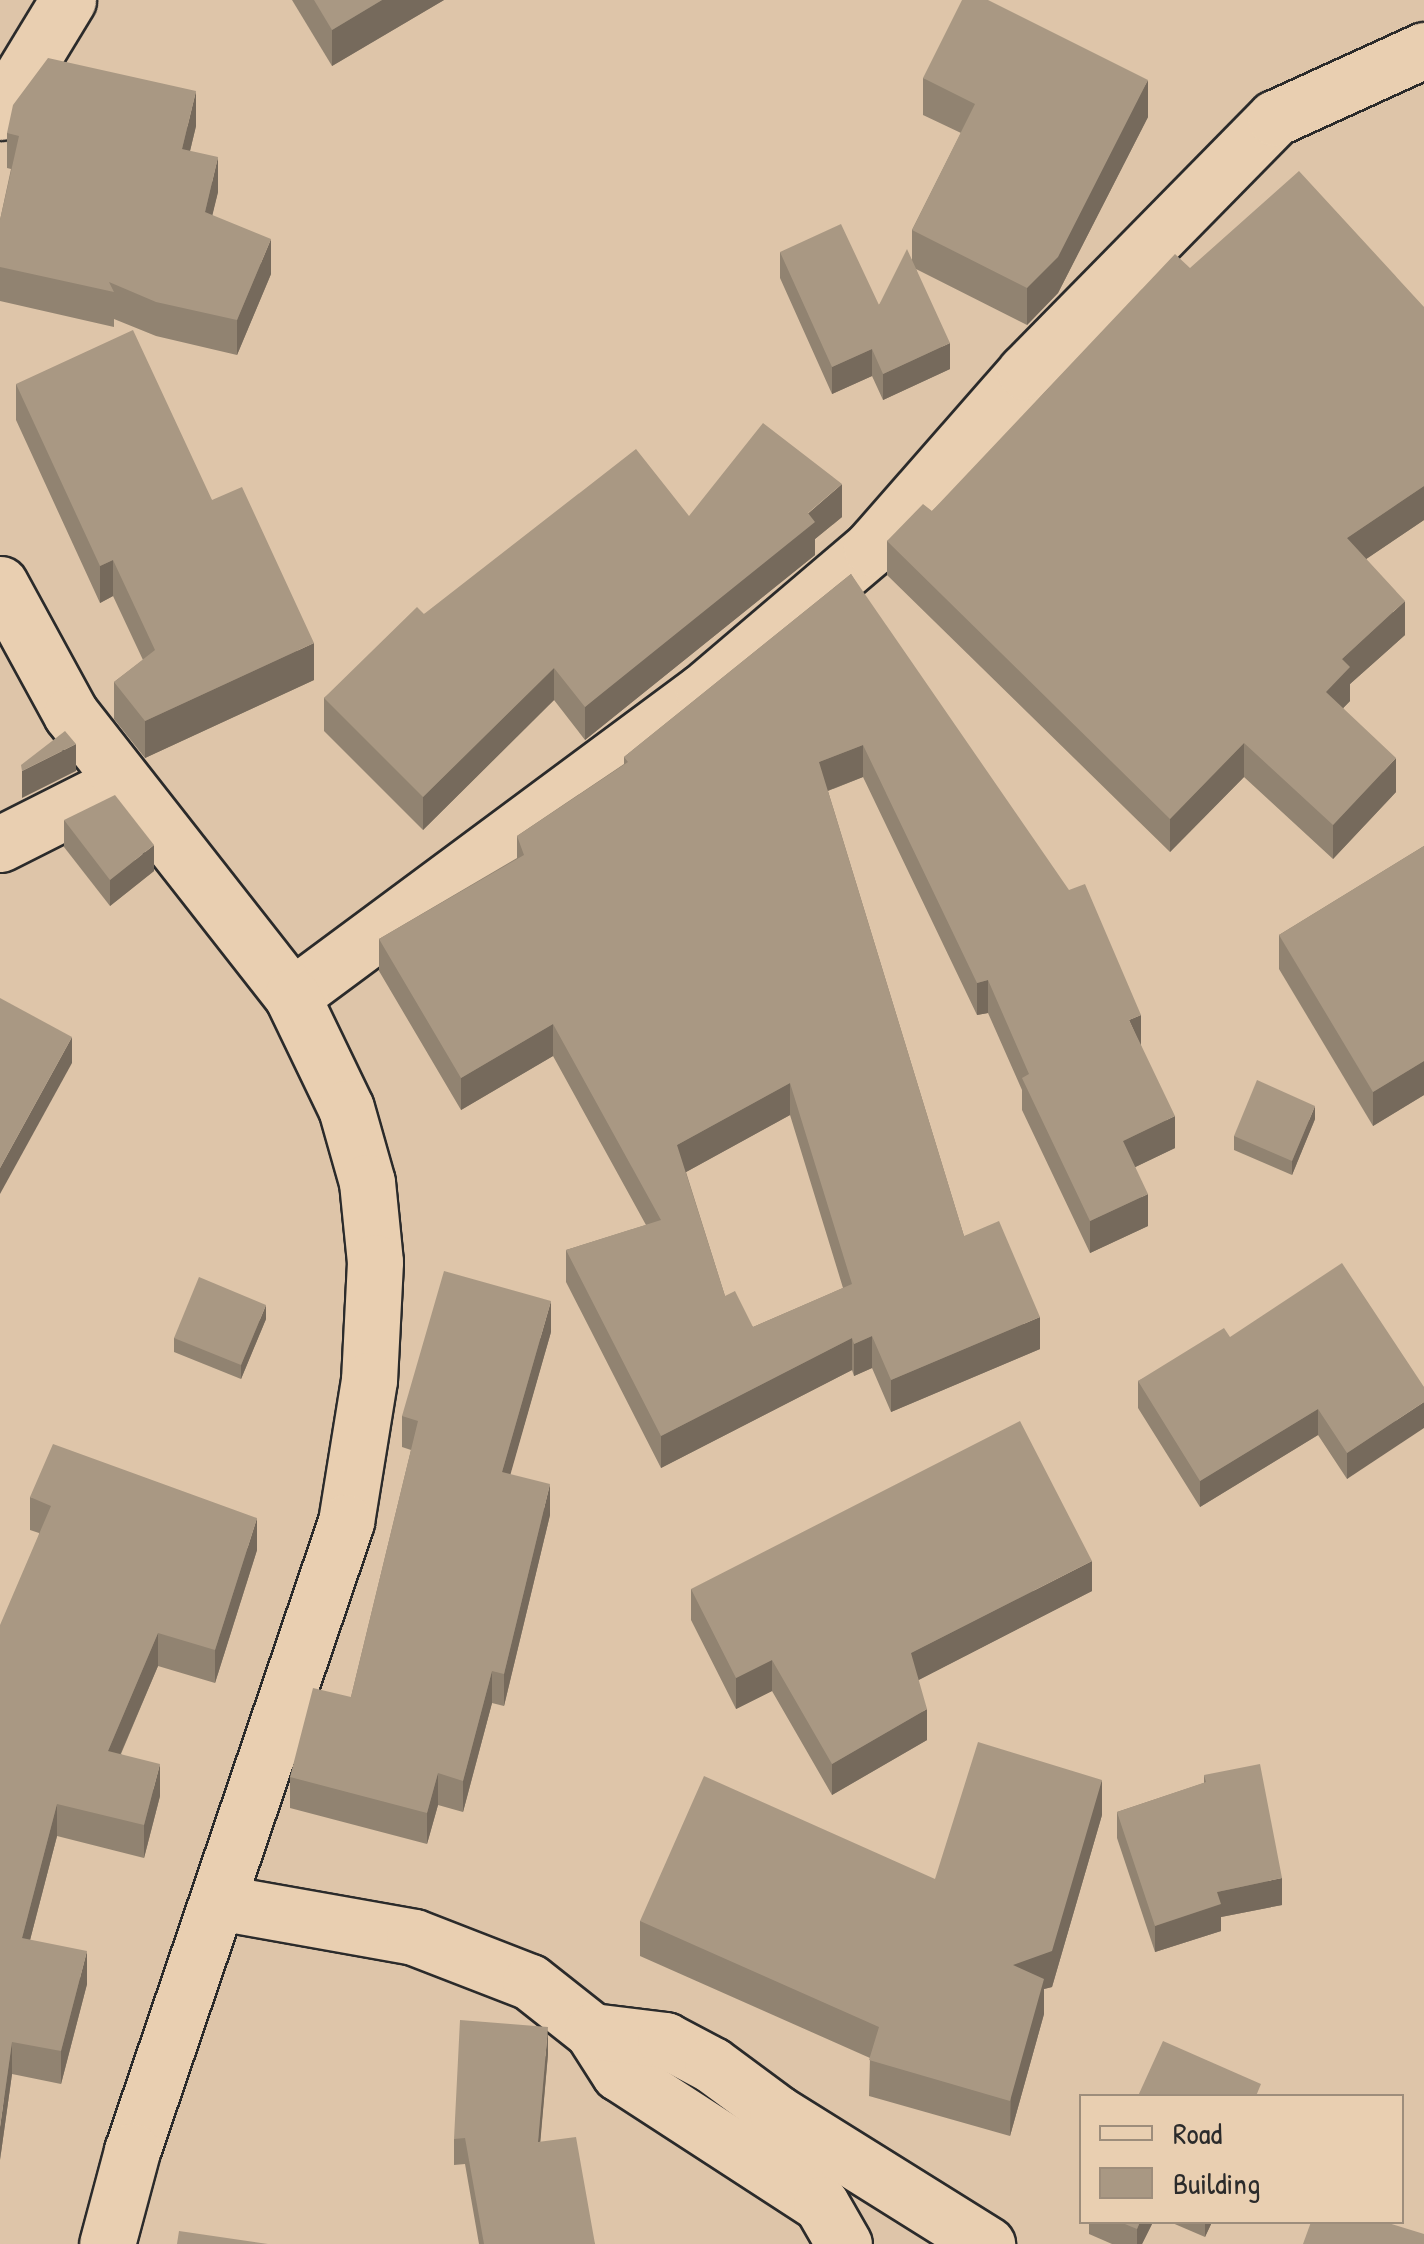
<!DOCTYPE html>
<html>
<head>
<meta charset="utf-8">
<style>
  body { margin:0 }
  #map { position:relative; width:1424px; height:2244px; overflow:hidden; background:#dec5a9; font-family:"Patrick Hand",sans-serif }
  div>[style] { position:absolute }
  .roads { filter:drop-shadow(2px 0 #2b2b2b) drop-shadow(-2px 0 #2b2b2b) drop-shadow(0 2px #2b2b2b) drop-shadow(0 -2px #2b2b2b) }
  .minor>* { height:55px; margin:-27.5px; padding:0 27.5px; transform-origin:27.5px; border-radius:27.5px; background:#e9cfb1 }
  .tertiary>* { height:55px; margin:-27.5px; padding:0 27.5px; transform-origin:27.5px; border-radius:27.5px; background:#e9cfb1 }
  .wall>* { inset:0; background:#918371 }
  .shaded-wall>* { inset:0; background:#766a5c }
  .building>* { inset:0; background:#a99883 }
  span { translate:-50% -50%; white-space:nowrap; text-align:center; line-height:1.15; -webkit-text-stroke:8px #e9cfb1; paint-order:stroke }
  .legend { position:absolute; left:1079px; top:2094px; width:325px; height:130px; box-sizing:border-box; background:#e9cfb1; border:2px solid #9d8d7b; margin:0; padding:12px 18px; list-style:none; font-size:30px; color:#2b2b2b }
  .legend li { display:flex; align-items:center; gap:20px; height:50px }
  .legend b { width:50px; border:2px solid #9d8d7b }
</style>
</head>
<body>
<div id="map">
  <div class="roads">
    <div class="minor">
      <i style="left:0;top:844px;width:136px;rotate:-26.8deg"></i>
      <i style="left:292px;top:996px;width:512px;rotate:-36.58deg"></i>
      <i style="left:703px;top:691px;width:221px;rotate:-40.4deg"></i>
      <i style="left:871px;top:548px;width:234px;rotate:-48.8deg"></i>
      <i style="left:1025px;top:372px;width:356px;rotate:-45.5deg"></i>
      <i style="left:1275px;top:118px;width:164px;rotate:-24.5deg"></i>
      <i style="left:218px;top:1902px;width:199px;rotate:10.1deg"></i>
      <i style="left:414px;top:1937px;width:124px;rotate:21.2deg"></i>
      <i style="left:530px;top:1982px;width:79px;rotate:38.3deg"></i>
      <i style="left:592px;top:2031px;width:50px;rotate:57.3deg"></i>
      <i style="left:619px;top:2073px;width:241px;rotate:33deg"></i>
      <i style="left:821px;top:2204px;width:46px;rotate:60.1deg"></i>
      <i style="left:592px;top:2031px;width:74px;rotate:7deg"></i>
      <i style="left:665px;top:2040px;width:53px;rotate:28deg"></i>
      <i style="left:712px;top:2065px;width:81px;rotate:36.4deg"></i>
      <i style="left:777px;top:2113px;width:248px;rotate:32deg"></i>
    </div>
    <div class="tertiary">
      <i style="left:0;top:112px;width:131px;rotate:-58.7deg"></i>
      <i style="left:0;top:584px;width:148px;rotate:61.4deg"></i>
      <i style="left:71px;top:714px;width:358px;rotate:51.9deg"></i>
      <i style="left:292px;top:996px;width:124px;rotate:64.3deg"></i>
      <i style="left:346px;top:1108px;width:77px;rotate:74.2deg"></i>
      <i style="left:367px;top:1182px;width:80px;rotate:84.3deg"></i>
      <i style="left:375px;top:1262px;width:118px;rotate:92.9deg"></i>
      <i style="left:369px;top:1380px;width:144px;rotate:99.2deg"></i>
      <i style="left:346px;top:1522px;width:664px;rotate:108.79deg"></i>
      <i style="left:132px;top:2151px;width:96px;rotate:105deg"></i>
    </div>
  </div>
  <div class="wall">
    <i style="clip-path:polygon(292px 0,444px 0,332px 66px)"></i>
    <i style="clip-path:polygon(923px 78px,1148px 117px,1058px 293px,1027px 325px,916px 269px,950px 369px,883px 400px,872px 376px,832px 394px,780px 278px,780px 252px,879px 305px,912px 259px,912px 230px,961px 133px,923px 115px)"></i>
    <i style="clip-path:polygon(196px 126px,190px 151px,218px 192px,212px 215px,271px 274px,237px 355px,156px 336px,114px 319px,114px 327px,0 301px,0 220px,11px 169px,7px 168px,7px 133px)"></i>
    <i style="clip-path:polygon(1190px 268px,1424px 307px,1424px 520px,1366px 559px,1405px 635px,1350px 684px,1350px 701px,1343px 708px,1396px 792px,1333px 859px,1244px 777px,1170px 852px,887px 575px,887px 541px,932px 511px)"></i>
    <i style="clip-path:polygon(16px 384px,212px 500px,314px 680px,145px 758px,114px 719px,114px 682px,143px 660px,113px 596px,100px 603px,16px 420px)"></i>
    <i style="clip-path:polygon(689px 516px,842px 517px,815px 539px,815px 555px,585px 740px,554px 700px,423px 830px,324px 731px,324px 698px,424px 614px)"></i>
    <i style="clip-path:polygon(evenodd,851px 574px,1141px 1046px,1175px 1148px,1135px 1167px,1148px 1226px,1090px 1253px,1022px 1110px,1022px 1090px,988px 1013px,977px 1015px,863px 777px,828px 791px,964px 1236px,1040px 1349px,891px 1412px,872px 1368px,854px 1376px,852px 1370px,661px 1468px,566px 1282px,566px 1250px,646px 1225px,553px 1056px,461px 1110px,379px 971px,379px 939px,517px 858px,517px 836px,624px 764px,624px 757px,851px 574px,790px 1115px,843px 1288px,753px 1327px,725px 1296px,686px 1172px,790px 1115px)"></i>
    <i style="clip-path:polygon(64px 820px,154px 871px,110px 906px,64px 847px)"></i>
    <i style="clip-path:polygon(1424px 846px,1424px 1095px,1373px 1126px,1279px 969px,1279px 935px)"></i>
    <i style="clip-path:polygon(1315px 1119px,1292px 1175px,1234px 1150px,1234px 1136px)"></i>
    <i style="clip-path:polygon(266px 1319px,241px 1379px,174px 1352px,174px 1338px)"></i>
    <i style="clip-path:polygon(551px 1332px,510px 1474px,550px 1515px,504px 1706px,492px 1703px,463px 1812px,438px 1805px,427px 1844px,290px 1808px,290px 1777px,351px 1697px,411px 1450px,402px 1447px,402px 1416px)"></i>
    <i style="clip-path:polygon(1230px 1337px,1424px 1387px,1347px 1479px,1318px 1435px,1200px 1507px,1138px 1408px,1138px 1381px)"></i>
    <i style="clip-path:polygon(30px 1497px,257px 1550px,215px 1683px,158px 1666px,121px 1754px,160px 1796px,144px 1858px,57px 1836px,30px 1940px,87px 1984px,61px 2084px,12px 2074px,0 2160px,39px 1533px,30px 1530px)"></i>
    <i style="clip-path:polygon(691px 1589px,1092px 1591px,918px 1680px,927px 1740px,832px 1795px,772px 1691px,736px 1709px,691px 1620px)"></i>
    <i style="clip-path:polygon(1204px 1775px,1282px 1905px,1221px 1917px,1221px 1931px,1155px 1952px,1117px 1838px,1117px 1812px,1204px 1783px)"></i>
    <i style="clip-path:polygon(1102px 1815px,1052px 1987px,1044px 1989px,1044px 2014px,1010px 2136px,869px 2096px,870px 2058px,640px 1956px,640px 1921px,935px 1879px)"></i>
    <i style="clip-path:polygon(548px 2054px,540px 2142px,595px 2244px,479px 2244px,465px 2164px,454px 2165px,454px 2139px)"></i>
    <i style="clip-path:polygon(1089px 2222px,1153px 2222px,1142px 2244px,1112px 2244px,1089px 2234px)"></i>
    <i style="clip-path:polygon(1170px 2222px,1212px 2222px,1205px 2237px)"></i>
  </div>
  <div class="shaded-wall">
    <i style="clip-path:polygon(382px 0,444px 0,332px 66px,332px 30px)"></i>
    <i style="clip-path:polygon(1148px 80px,1148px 117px,1058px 293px,1027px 325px,1027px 288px)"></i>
    <i style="clip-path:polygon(196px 91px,196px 126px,182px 184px,182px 149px)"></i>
    <i style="clip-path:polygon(218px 157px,218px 192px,205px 246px,205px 212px)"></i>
    <i style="clip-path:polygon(271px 239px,271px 274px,237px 355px,237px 320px)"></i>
    <i style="clip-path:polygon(950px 343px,950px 369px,883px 400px,883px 374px)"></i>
    <i style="clip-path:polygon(872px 349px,872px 376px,832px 394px,832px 367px)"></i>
    <i style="clip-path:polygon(842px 484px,842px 517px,815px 539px,815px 555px,585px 740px,585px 707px)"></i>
    <i style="clip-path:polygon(1424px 486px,1424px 520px,1347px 572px,1347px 538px)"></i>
    <i style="clip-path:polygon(113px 560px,113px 596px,100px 603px,100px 566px)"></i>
    <i style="clip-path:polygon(1405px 601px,1405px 635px,1350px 684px,1350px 701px,1326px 726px,1326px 692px,1342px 659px)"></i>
    <i style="clip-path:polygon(314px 643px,314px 680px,145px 758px,145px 721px)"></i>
    <i style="clip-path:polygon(554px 668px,554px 700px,423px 830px,423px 797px)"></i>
    <i style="clip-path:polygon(1244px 743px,1244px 777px,1170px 852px,1170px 819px)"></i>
    <i style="clip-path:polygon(76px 744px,76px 771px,22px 798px,22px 771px)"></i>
    <i style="clip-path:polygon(863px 745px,863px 777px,819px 794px,819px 762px)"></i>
    <i style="clip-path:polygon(1396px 758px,1396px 792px,1333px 859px,1333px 825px)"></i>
    <i style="clip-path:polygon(154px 845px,154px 871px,110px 906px,110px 880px)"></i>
    <i style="clip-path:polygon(988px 980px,988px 1013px,977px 1015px,977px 983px)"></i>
    <i style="clip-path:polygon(1141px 1015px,1141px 1047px,1129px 1020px)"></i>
    <i style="clip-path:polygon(553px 1024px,553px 1056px,461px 1110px,461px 1078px)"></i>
    <i style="clip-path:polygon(72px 1037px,72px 1063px,0 1194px,0 1168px)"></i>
    <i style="clip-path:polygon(1424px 1061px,1424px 1095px,1373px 1126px,1373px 1092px)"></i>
    <i style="clip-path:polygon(790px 1083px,790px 1115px,677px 1177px,677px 1145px)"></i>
    <i style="clip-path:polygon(1315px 1106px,1315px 1119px,1292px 1175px,1292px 1161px)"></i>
    <i style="clip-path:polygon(1175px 1116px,1175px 1148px,1123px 1173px,1123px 1141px)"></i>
    <i style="clip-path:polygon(1148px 1194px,1148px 1226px,1090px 1253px,1090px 1221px)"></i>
    <i style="clip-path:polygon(551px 1301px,551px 1332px,502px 1504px,502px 1472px)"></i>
    <i style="clip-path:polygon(266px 1305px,266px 1319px,241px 1379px,241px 1365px)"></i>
    <i style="clip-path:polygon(1040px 1317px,1040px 1349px,891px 1412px,891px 1380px)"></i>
    <i style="clip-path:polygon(872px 1336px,872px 1368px,854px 1376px,854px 1344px)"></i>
    <i style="clip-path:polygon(852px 1338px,852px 1370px,661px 1468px,661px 1436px)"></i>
    <i style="clip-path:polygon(1424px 1402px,1424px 1428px,1347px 1479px,1347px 1453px)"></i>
    <i style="clip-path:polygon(1318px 1409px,1318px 1435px,1200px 1507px,1200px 1481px)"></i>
    <i style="clip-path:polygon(550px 1484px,550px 1515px,504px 1706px,504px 1674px)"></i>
    <i style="clip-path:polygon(257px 1518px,257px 1550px,215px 1683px,215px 1650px)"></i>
    <i style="clip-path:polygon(1092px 1561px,1092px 1591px,911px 1684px,911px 1653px)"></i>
    <i style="clip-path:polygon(158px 1633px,158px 1666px,108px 1783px,108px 1751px)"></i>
    <i style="clip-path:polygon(772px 1660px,772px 1691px,736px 1709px,736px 1678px)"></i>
    <i style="clip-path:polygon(492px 1671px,492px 1703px,463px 1812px,463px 1781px)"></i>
    <i style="clip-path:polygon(927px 1709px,927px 1740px,832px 1795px,832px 1764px)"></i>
    <i style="clip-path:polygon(160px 1764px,160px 1796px,144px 1858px,144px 1825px)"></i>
    <i style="clip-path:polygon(438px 1773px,438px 1805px,427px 1844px,427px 1813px)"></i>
    <i style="clip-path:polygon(1102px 1780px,1102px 1815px,1052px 1987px,1044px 1989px,1044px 2014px,1010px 2136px,1013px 1965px)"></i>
    <i style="clip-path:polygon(57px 1804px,57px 1836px,22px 1971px,22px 1938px)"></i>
    <i style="clip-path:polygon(1282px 1878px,1282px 1905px,1221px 1917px,1221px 1931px,1155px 1952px,1155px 1926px,1217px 1892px)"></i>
    <i style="clip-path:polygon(87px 1951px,87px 1984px,61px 2084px,61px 2051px)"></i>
    <i style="clip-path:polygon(548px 2027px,548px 2054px,538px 2168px,538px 2142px)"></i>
    <i style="clip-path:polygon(12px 2042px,12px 2074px,0 2160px,0 2127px)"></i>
    <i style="clip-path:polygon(1140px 2222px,1153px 2222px,1142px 2244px,1137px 2244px,1137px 2229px)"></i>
    <i style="clip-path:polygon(1205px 2222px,1212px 2222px,1205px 2237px)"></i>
  </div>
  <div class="building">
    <i style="clip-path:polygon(314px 0,382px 0,332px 30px)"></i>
    <i style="clip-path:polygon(962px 0,988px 0,1148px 80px,1058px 257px,1027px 288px,912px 230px,975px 104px,923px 78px)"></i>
    <i style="clip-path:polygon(48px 58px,196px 91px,182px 149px,218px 157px,205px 212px,271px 239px,237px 320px,156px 302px,109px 282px,114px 292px,0 267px,0 220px,19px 136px,7px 133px,13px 105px)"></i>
    <i style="clip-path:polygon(1299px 171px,1424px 307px,1424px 486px,1347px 538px,1405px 601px,1342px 659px,1350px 667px,1326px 692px,1396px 758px,1333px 825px,1244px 743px,1170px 819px,887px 541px,923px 504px,932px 511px,1175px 254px,1190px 268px)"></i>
    <i style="clip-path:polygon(841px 224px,879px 305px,907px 249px,950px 343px,883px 374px,872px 349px,832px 367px,780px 252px)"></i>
    <i style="clip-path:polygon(133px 330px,212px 500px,242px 487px,314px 643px,145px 721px,114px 682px,155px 650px,113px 560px,100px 566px,16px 384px)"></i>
    <i style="clip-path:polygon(763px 423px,842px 484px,808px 513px,815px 522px,585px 707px,554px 668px,423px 797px,324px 698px,417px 607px,424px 614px,636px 449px,689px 516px)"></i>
    <i style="clip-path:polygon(evenodd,851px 574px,1069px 890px,1085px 884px,1141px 1015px,1129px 1020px,1175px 1116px,1123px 1141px,1148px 1194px,1090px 1221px,1022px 1078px,1029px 1074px,988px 980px,977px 983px,863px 745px,819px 762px,964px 1236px,999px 1221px,1040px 1317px,891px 1380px,872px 1336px,854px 1344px,852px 1338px,661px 1436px,566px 1250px,661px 1220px,553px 1024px,461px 1078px,379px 939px,524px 855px,517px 836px,628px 762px,624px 757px,851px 574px,790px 1083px,852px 1284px,753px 1327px,735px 1291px,725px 1296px,677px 1145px,790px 1083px)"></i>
    <i style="clip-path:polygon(65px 731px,76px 744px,22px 771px,21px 765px)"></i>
    <i style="clip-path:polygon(115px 795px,154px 845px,110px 880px,64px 820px)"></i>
    <i style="clip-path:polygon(1424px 846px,1424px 1061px,1373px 1092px,1279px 935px)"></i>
    <i style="clip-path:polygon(0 998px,72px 1037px,0 1168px)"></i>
    <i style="clip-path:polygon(1257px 1080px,1315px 1106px,1292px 1161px,1234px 1136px)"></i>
    <i style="clip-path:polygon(1342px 1263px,1424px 1387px,1424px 1402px,1347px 1453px,1318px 1409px,1200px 1481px,1138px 1381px,1224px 1328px,1230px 1337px)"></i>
    <i style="clip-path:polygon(444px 1271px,551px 1301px,502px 1472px,550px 1484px,504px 1674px,492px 1671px,463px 1781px,438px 1773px,427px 1813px,290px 1777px,313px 1688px,351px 1697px,418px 1421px,402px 1416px)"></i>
    <i style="clip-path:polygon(199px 1277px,266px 1305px,241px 1365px,174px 1338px)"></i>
    <i style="clip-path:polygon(1020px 1421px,1092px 1561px,911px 1653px,927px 1709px,832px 1764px,772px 1660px,736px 1678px,691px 1589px)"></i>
    <i style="clip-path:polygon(53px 1444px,257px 1518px,215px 1650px,158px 1633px,108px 1751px,160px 1764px,144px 1825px,57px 1804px,22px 1938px,87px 1951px,61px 2051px,12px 2042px,0 2127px,0 1625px,51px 1506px,30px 1497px)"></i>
    <i style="clip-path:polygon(978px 1742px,1102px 1780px,1052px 1951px,1013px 1965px,1044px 1979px,1010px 2101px,869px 2060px,879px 2027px,640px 1921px,704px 1776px,935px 1879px)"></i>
    <i style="clip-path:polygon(1260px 1764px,1282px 1878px,1217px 1892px,1221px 1904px,1155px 1926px,1117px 1812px,1206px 1782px,1204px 1775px)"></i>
    <i style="clip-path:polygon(460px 2020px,548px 2027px,538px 2142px,576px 2137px,595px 2244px,484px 2244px,465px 2138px,454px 2139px)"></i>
    <i style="clip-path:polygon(1163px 2041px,1261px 2084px,1256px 2096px,1138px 2096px)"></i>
    <i style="clip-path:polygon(1120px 2222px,1140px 2222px,1137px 2229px)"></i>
    <i style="clip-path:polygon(1311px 2222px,1385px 2222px,1424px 2234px,1424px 2244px,1303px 2244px)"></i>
    <i style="clip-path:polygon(179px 2231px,268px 2244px,177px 2244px)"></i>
  </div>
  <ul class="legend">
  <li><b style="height:12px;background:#e9cfb1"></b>Road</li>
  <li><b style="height:28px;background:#a99883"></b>Building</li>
  </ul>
</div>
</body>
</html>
